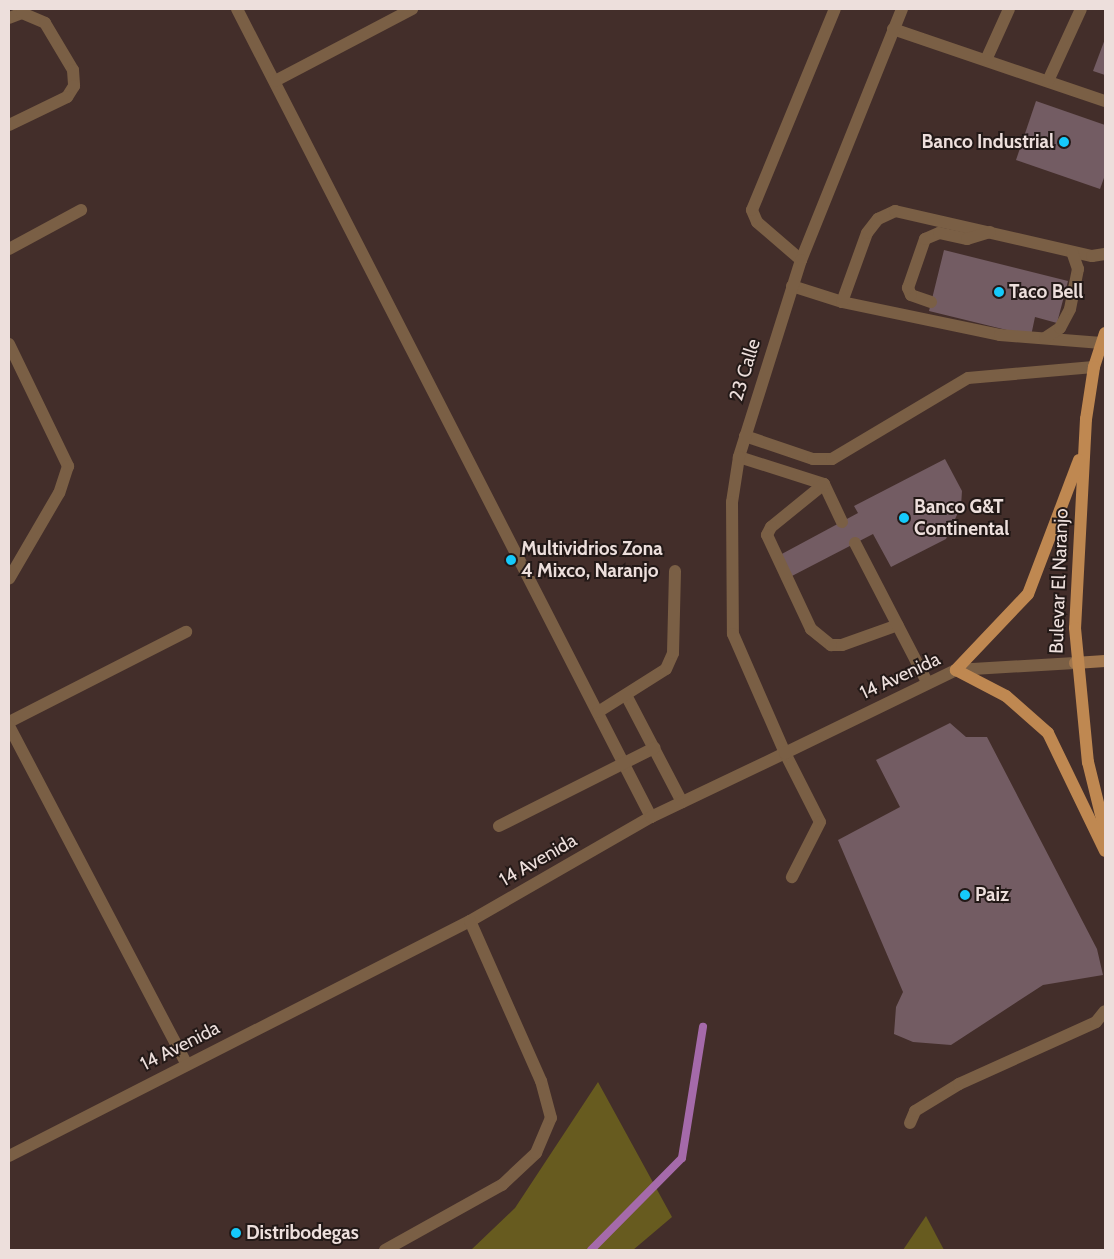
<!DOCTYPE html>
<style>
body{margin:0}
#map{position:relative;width:1114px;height:1259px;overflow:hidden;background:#432e2a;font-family:Cabin,sans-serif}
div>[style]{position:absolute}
.green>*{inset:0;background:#675b1f}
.stream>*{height:8px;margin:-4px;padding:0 4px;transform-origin:4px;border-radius:4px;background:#a56aaa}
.building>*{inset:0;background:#735c63}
.lane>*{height:12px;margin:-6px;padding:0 6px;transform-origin:6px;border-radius:6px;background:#7a5f45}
.street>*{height:12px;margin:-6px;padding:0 6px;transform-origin:6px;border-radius:6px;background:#7a5f45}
.secondary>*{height:12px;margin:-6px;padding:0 6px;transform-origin:6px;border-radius:6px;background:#a1764d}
.primary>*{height:12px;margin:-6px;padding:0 6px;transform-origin:6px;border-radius:6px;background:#bf8851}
.dots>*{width:14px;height:14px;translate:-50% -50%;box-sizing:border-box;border:2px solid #231917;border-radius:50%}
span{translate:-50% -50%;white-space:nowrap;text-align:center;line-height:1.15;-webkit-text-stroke:4px #231917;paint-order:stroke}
.poi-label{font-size:19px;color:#eddfdc;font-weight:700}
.right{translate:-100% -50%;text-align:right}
.left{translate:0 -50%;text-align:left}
.street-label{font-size:19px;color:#eddfdc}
.frame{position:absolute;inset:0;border:10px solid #eddfdc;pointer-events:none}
</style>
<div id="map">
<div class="green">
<i style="clip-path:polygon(598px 1082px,672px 1217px,633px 1250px,471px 1250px,515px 1208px)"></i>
<i style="clip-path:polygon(926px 1216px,944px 1250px,903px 1250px)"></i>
</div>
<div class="stream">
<i style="left:591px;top:1250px;width:129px;rotate:-45.3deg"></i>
<i style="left:682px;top:1158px;width:133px;rotate:-80.9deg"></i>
</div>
<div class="building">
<i style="clip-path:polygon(1105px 39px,1105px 75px,1093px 71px)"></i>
<i style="clip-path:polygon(1036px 101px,1105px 125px,1105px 175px,1100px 189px,1016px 160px)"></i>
<i style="clip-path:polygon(944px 250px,1068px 281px,1057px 323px,1035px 317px,1031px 336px,929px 311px)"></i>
<i style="clip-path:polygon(945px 459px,962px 491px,961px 506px,946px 539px,891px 567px,873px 534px,790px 577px,778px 556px,858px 513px,854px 506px)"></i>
<i style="clip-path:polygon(950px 723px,966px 737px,987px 737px,1097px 949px,1103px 975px,1043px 985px,951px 1045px,913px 1042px,894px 1034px,896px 1007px,903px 992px,838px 840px,900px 807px,876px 760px)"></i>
</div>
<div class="lane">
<i style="left:237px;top:9px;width:908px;rotate:62.87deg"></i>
<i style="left:9px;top:18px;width:14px;rotate:-21deg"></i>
<i style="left:22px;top:13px;width:25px;rotate:23deg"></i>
<i style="left:45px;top:23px;width:55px;rotate:59.2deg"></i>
<i style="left:73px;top:70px;width:16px;rotate:86deg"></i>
<i style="left:74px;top:86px;width:13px;rotate:122deg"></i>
<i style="left:67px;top:97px;width:64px;rotate:154.2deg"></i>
<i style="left:893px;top:29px;width:224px;rotate:18.8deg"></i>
<i style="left:986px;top:60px;width:56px;rotate:-65.7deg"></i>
<i style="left:275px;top:81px;width:155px;rotate:-27.7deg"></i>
<i style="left:1048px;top:81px;width:79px;rotate:-65.4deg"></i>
<i style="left:9px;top:249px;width:82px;rotate:-28.4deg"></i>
<i style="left:801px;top:260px;width:58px;rotate:-139.2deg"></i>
<i style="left:757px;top:222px;width:13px;rotate:-113deg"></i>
<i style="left:752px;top:210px;width:217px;rotate:-67.6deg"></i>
<i style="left:792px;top:286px;width:52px;rotate:17.7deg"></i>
<i style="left:842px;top:302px;width:161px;rotate:11.8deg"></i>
<i style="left:1000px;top:335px;width:102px;rotate:4.5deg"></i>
<i style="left:842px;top:302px;width:73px;rotate:-70.1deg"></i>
<i style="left:867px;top:233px;width:18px;rotate:-52deg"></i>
<i style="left:878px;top:219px;width:19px;rotate:-25deg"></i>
<i style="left:895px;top:211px;width:202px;rotate:12.9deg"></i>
<i style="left:1092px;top:256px;width:13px;rotate:-9deg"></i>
<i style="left:931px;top:302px;width:21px;rotate:-161deg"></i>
<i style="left:911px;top:295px;width:8px;rotate:-113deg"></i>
<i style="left:908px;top:288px;width:52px;rotate:-70.9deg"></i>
<i style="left:925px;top:239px;width:15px;rotate:-23deg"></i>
<i style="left:939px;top:233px;width:29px;rotate:12deg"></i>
<i style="left:967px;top:239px;width:24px;rotate:-17deg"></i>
<i style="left:1045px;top:338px;width:18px;rotate:-34deg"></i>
<i style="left:1060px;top:328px;width:21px;rotate:-62deg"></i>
<i style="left:1070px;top:309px;width:41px;rotate:-78.7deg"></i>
<i style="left:1078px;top:269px;width:18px;rotate:-109deg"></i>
<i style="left:9px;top:344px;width:136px;rotate:64.2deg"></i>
<i style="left:68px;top:466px;width:28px;rotate:108deg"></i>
<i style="left:59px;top:493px;width:99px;rotate:120.2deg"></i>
<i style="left:745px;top:436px;width:72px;rotate:18.7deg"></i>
<i style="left:813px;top:459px;width:19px"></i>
<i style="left:832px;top:459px;width:158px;rotate:-30.8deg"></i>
<i style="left:968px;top:378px;width:126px;rotate:-5deg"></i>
<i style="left:739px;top:457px;width:89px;rotate:17.6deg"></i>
<i style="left:824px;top:484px;width:42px;rotate:64.7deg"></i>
<i style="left:824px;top:484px;width:68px;rotate:140.9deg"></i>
<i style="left:771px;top:527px;width:9px;rotate:117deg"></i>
<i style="left:767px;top:535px;width:104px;rotate:64.9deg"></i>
<i style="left:811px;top:629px;width:26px;rotate:39deg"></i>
<i style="left:831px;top:645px;width:11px"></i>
<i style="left:842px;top:645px;width:59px;rotate:-19.7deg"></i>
<i style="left:855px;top:543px;width:157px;rotate:62.6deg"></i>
<i style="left:626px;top:695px;width:121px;rotate:62.4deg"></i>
<i style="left:598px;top:712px;width:80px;rotate:-32.3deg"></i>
<i style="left:666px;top:669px;width:17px;rotate:-66deg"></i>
<i style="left:673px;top:653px;width:82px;rotate:-88.6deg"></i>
<i style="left:9px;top:722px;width:199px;rotate:-27deg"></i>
<i style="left:9px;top:726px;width:381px;rotate:62.3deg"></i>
<i style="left:499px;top:826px;width:174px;rotate:-26.7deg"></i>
<i style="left:910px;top:1123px;width:13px;rotate:-67deg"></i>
<i style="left:915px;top:1111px;width:52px;rotate:-31.5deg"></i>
<i style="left:959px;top:1084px;width:150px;rotate:-24.3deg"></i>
<i style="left:1096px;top:1022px;width:14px;rotate:-51deg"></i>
<i style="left:9px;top:1156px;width:517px;rotate:-27.01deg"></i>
<i style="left:470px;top:921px;width:209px;rotate:-29.9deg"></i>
<i style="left:651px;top:817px;width:148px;rotate:-25.5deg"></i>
<i style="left:785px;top:753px;width:77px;rotate:63.1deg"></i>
<i style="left:820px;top:822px;width:62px;rotate:117deg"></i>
<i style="left:385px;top:1250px;width:134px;rotate:-29.1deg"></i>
<i style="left:502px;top:1185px;width:47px;rotate:-43.3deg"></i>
<i style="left:536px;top:1153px;width:38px;rotate:-67deg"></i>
<i style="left:551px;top:1118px;width:38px;rotate:-105deg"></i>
<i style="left:541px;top:1081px;width:175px;rotate:-113.9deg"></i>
</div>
<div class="street">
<i style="left:902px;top:9px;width:271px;rotate:111.9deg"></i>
<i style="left:801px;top:260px;width:207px;rotate:107.5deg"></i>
<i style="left:739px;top:457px;width:46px;rotate:98.8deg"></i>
<i style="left:732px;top:502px;width:132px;rotate:89.6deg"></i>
<i style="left:733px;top:634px;width:130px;rotate:66.4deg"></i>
<i style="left:785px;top:753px;width:190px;rotate:-25.9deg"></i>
<i style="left:956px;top:670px;width:119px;rotate:-3.4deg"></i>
</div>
<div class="secondary">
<i style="left:1075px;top:663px;width:30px;rotate:-4deg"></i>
</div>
<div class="primary">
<i style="left:1105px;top:333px;width:36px;rotate:108deg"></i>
<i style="left:1094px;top:367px;width:53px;rotate:98.7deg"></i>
<i style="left:1086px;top:419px;width:209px;rotate:93deg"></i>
<i style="left:1075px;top:628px;width:135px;rotate:84.5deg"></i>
<i style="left:1088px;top:762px;width:71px;rotate:76.2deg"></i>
<i style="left:1079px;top:460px;width:143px;rotate:110.8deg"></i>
<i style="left:1028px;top:594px;width:105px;rotate:133.5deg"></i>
<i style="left:956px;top:670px;width:56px;rotate:27.5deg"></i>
<i style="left:1006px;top:696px;width:56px;rotate:41.4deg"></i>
<i style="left:1048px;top:733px;width:131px;rotate:64.2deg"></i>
</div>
<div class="dots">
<i style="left:1064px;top:142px;background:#15cafb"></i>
<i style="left:999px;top:292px;background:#15cafb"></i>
<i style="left:904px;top:518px;background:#15cafb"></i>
<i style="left:511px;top:560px;background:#15cafb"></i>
<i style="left:965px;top:895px;background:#15cafb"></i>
<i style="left:236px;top:1233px;background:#15cafb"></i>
</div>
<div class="poi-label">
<span class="right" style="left:1054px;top:142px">Banco Industrial</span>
<span class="left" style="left:1009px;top:292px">Taco Bell</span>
<span class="left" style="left:914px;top:518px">Banco G&amp;T<br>Continental</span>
<span class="left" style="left:521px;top:560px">Multividrios Zona<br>4 Mixco, Naranjo</span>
<span class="left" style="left:975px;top:895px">Paiz</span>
<span class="left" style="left:246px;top:1233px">Distribodegas</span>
</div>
<div class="street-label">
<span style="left:745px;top:370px;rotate:-73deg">23 Calle</span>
<span style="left:1059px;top:581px;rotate:-88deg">Bulevar El Naranjo</span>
<span style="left:900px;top:676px;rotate:-25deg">14 Avenida</span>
<span style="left:538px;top:860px;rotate:-30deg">14 Avenida</span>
<span style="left:180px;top:1046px;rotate:-27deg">14 Avenida</span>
</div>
<div class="frame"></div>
</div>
